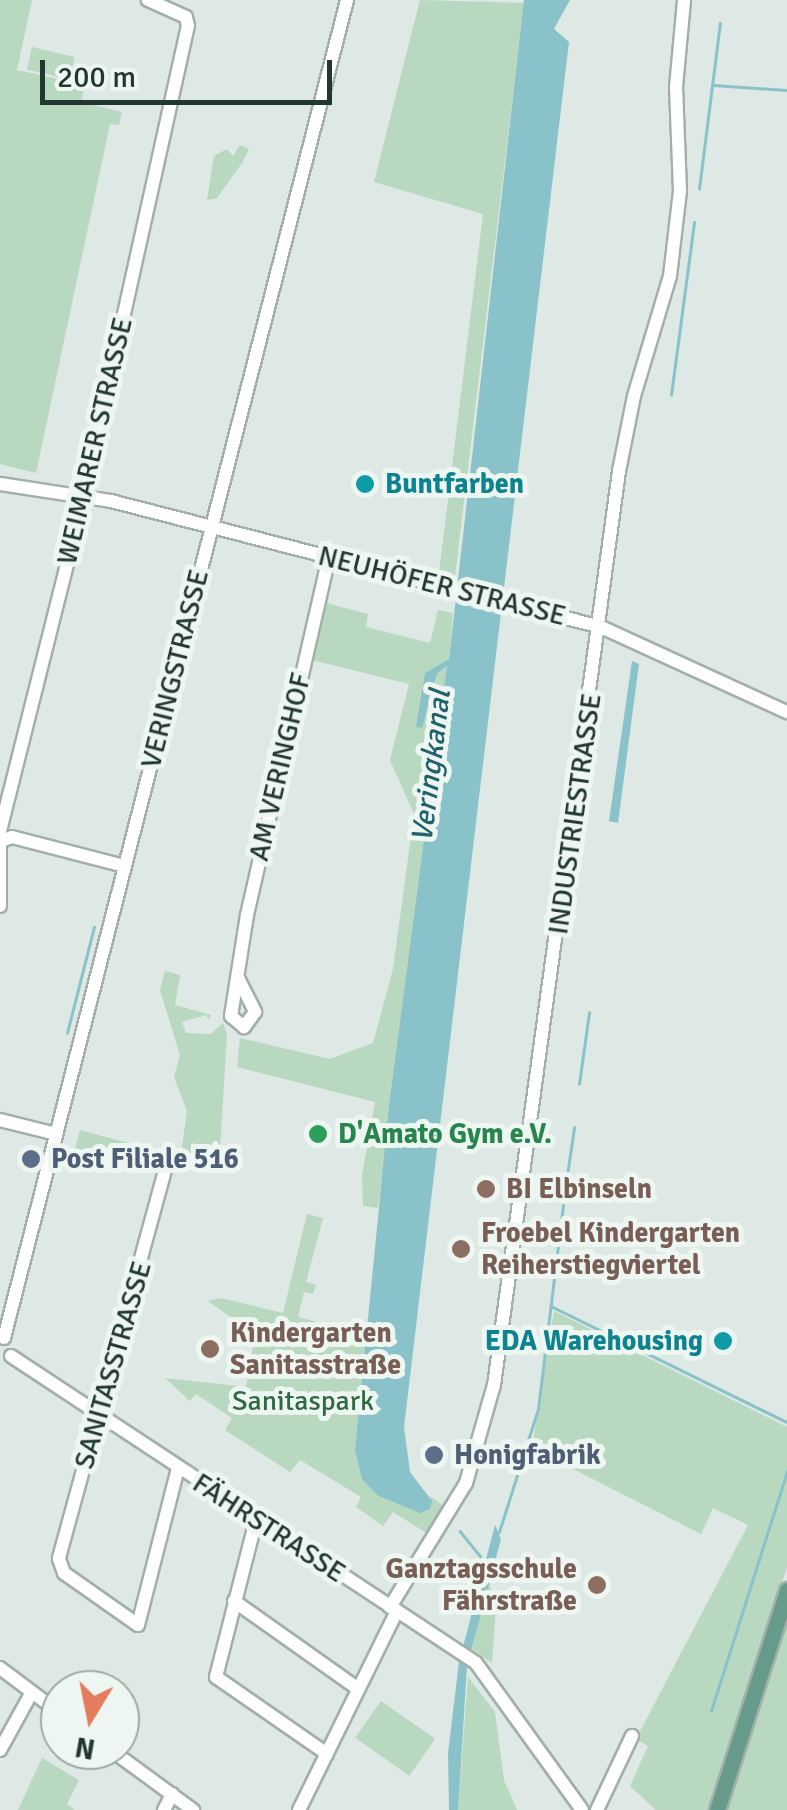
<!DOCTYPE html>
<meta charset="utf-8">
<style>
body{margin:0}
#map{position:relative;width:787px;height:1810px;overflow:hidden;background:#dee8e4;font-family:Signika,sans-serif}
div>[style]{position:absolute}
.green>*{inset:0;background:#b8d8c0;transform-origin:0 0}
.water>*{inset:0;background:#8ac2ca}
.stream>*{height:2.5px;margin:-1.25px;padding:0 1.25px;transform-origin:1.25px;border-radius:1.25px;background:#8ac2ca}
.roads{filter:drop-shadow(2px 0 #a2afaa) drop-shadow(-2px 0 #a2afaa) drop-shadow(0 2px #a2afaa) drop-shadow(0 -2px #a2afaa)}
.minor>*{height:12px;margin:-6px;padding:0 6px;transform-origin:6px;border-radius:6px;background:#fff}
.major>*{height:15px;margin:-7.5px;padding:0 7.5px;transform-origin:7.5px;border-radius:7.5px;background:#669b8c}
.dots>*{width:28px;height:28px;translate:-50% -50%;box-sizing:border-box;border:5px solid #eef6f2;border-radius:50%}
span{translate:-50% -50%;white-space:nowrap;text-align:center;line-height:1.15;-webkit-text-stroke:10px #eef6f2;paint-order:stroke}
.street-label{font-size:28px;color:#213730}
.culture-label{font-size:28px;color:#0d838f;font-weight:700}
.left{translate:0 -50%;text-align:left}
.right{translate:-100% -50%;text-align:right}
.leisure-label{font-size:28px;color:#27864d;font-weight:700}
.service-label{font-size:28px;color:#4e5e75;font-weight:700}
.education-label{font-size:28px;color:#785e54;font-weight:700}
.park-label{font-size:28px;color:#2f6a44}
.water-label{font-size:30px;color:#21626d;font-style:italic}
.north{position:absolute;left:40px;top:1670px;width:100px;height:100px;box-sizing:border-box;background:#eef6f2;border:2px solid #9caaa4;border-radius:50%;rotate:190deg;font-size:28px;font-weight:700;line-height:40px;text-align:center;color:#213730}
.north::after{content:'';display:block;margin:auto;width:35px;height:45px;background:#e67c5e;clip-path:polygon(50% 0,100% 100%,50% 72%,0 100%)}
.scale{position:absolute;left:40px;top:60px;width:292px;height:45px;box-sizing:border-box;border:5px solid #213730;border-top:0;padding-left:12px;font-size:30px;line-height:35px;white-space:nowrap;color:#213730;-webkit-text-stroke:8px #eef6f2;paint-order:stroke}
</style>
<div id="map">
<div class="green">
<i style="clip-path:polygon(0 0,32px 0,17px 70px,85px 85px,81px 102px,122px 112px,119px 125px,110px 124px,36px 473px,0 464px)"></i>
<i style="clip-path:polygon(420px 0,524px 3px,455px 576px,439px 573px,483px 214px,374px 182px)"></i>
<i style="left:32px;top:47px;width:44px;height:23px;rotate:13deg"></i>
<i style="clip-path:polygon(240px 145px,249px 149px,242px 163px,217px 198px,207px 200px,214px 156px,227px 149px,233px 156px)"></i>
<i style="clip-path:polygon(326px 603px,368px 614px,366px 627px,430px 643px,438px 610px,453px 613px,449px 659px,425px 673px,418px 720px,428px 712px,437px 674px,448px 666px,378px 1208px,363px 1206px,362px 1176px,375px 1102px,237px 1067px,240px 1038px,330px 1059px,373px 1043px,393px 969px,414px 814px,390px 760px,409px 684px,312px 660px)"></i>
<i style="clip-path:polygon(165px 971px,180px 975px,175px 1005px,211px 1015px,209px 1020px,206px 1015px,182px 1022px,186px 1033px,211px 1034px,223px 1023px,227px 1034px,219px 1166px,188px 1158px,182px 1147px,187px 1111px,174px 1077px,180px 1055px,160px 990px)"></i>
<i style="left:80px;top:1130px;width:56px;height:22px;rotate:15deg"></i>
<i style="clip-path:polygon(307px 1214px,323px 1218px,306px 1282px,316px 1285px,313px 1294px,304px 1292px,298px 1317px,369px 1335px,355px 1450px,430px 1509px,430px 1496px,446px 1508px,428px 1534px,393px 1512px,383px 1526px,356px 1507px,361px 1497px,300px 1460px,290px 1472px,225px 1430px,232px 1418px,196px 1394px,190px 1401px,165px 1378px,246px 1387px,255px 1334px,208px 1301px,221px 1298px,283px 1313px)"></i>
<i style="clip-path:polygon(554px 1311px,787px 1427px,787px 1567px,708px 1810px,656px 1810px,630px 1786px,648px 1746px,636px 1739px,748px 1525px,713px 1508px,701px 1534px,532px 1448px)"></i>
<i style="clip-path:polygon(488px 1580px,496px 1606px,492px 1663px,472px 1649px)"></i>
<i style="clip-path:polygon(787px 1623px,787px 1810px,727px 1810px,737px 1781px)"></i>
<i style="clip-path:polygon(468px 1677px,495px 1712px,504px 1780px,517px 1810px,458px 1810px)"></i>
<i style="left:381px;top:1701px;width:66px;height:45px;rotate:35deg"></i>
<i style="clip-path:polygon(42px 1758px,79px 1780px,67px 1804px,75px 1810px,18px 1810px)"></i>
</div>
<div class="water">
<i style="clip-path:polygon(524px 0,570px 0,554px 29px,569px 42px,404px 1427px,410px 1472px,432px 1501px,430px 1509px,420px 1513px,377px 1495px,362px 1479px,355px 1450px,389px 1106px,447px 666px,437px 674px,422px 728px,416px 727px,425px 673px,449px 659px)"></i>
<i style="clip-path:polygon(632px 661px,639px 664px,618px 823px,609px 821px)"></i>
<i style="clip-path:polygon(495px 1525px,501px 1539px,467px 1666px,458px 1810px,449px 1810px,448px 1753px,459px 1662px)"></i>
</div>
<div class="stream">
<i style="left:714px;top:85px;width:73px;rotate:3.9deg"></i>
<i style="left:699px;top:189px;width:167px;rotate:-82.8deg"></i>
<i style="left:671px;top:395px;width:174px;rotate:-82.4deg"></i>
<i style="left:67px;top:1033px;width:109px;rotate:-75.7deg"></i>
<i style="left:579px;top:1084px;width:72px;rotate:-82deg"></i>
<i style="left:565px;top:1189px;width:62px;rotate:-81.6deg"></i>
<i style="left:551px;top:1306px;width:263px;rotate:26.2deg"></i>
<i style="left:460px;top:1531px;width:38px;rotate:51deg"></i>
<i style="left:499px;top:1532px;width:129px;rotate:-72.4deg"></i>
<i style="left:538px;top:1409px;width:205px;rotate:-83deg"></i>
<i style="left:711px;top:1711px;width:251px;rotate:-72.4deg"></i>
</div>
<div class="roads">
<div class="minor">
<i style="left:0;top:484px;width:112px;rotate:8.7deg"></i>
<i style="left:111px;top:501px;width:506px;rotate:14.42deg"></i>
<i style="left:601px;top:627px;width:205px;rotate:24.6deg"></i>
<i style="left:0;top:841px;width:13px;rotate:-18deg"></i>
<i style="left:12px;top:837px;width:116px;rotate:14.5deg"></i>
<i style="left:0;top:906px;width:75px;rotate:-90deg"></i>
<i style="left:0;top:831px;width:333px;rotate:-75.9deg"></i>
<i style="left:81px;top:508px;width:494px;rotate:-77.5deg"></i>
<i style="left:188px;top:26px;width:9px;rotate:-103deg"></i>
<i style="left:186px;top:17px;width:42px;rotate:-155.9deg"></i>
<i style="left:238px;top:978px;width:38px;rotate:63deg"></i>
<i style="left:255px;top:1012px;width:19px;rotate:126deg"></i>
<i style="left:244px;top:1027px;width:17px;rotate:-140deg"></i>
<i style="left:231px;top:1016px;width:102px;rotate:-81deg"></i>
<i style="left:247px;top:915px;width:366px;rotate:-77.1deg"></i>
<i style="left:0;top:1120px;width:58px;rotate:14deg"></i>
<i style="left:167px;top:1163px;width:410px;rotate:105.3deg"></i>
<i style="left:59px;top:1559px;width:15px;rotate:70deg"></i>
<i style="left:64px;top:1573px;width:90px;rotate:35.1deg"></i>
<i style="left:138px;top:1625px;width:162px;rotate:-75.7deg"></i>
<i style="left:4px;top:1338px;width:1381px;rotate:-75.62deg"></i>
<i style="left:11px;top:1356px;width:557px;rotate:33.43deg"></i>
<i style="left:476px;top:1663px;width:181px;rotate:54.2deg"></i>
<i style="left:256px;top:1520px;width:162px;rotate:104.3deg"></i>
<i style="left:216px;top:1677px;width:135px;rotate:34.7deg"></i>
<i style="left:234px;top:1601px;width:151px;rotate:35.3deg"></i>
<i style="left:390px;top:1607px;width:145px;rotate:-58.5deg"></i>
<i style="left:466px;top:1483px;width:102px;rotate:-74.1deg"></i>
<i style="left:494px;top:1385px;width:923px;rotate:-82.21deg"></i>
<i style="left:619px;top:471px;width:76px;rotate:-78.7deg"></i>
<i style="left:634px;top:396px;width:125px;rotate:-73.3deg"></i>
<i style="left:670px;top:276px;width:86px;rotate:-83.3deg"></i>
<i style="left:680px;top:191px;width:104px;rotate:-92.2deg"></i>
<i style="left:676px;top:87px;width:87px;rotate:-84.7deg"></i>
<i style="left:0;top:1668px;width:75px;rotate:36.9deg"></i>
<i style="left:0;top:1750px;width:66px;rotate:-61.1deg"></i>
<i style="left:111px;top:1750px;width:102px;rotate:36.2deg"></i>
<i style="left:164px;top:1810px;width:18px;rotate:-63deg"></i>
<i style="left:299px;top:1810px;width:222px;rotate:-63.8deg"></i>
<i style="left:597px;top:1810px;width:82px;rotate:-64.7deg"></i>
</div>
<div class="major">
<i style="left:717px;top:1810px;width:231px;rotate:-72.3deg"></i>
</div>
</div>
<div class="dots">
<i style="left:365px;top:484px;background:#0f9aa8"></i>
<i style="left:318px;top:1134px;background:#2e9e5b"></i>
<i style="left:31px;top:1159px;background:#5c6f8a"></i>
<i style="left:486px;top:1189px;background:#8d6e63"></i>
<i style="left:461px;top:1249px;background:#8d6e63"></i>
<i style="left:723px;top:1341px;background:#0f9aa8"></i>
<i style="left:210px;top:1349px;background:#8d6e63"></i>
<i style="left:434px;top:1455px;background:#5c6f8a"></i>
<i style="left:597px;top:1585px;background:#8d6e63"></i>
</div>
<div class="street-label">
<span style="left:95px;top:441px;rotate:-77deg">WEIMARER STRASSE</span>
<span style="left:442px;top:586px;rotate:14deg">NEUHÖFER STRASSE</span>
<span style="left:175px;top:669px;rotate:-76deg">VERINGSTRASSE</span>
<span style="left:280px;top:767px;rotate:-77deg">AM VERINGHOF</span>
<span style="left:575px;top:814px;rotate:-82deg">INDUSTRIESTRASSE</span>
<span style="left:113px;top:1365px;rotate:-74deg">SANITASSTRASSE</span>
<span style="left:269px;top:1528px;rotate:33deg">FÄHRSTRASSE</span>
</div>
<div class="culture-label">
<span class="left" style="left:385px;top:484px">Buntfarben</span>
<span class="right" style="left:703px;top:1341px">EDA Warehousing</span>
</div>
<div class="leisure-label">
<span class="left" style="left:338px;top:1134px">D'Amato Gym e.V.</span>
</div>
<div class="service-label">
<span class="left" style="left:51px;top:1159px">Post Filiale 516</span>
<span class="left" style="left:454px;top:1455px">Honigfabrik</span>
</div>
<div class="education-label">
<span class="left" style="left:506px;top:1189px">BI Elbinseln</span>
<span class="left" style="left:481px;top:1249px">Froebel Kindergarten<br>Reiherstiegviertel</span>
<span class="left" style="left:230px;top:1349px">Kindergarten<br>Sanitasstraße</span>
<span class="right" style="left:577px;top:1585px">Ganztagsschule<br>Fährstraße</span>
</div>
<div class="park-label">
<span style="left:303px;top:1401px">Sanitaspark</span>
</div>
<div class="water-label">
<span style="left:432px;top:766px;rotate:-83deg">Veringkanal</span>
</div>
<div class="north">N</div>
<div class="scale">200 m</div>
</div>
